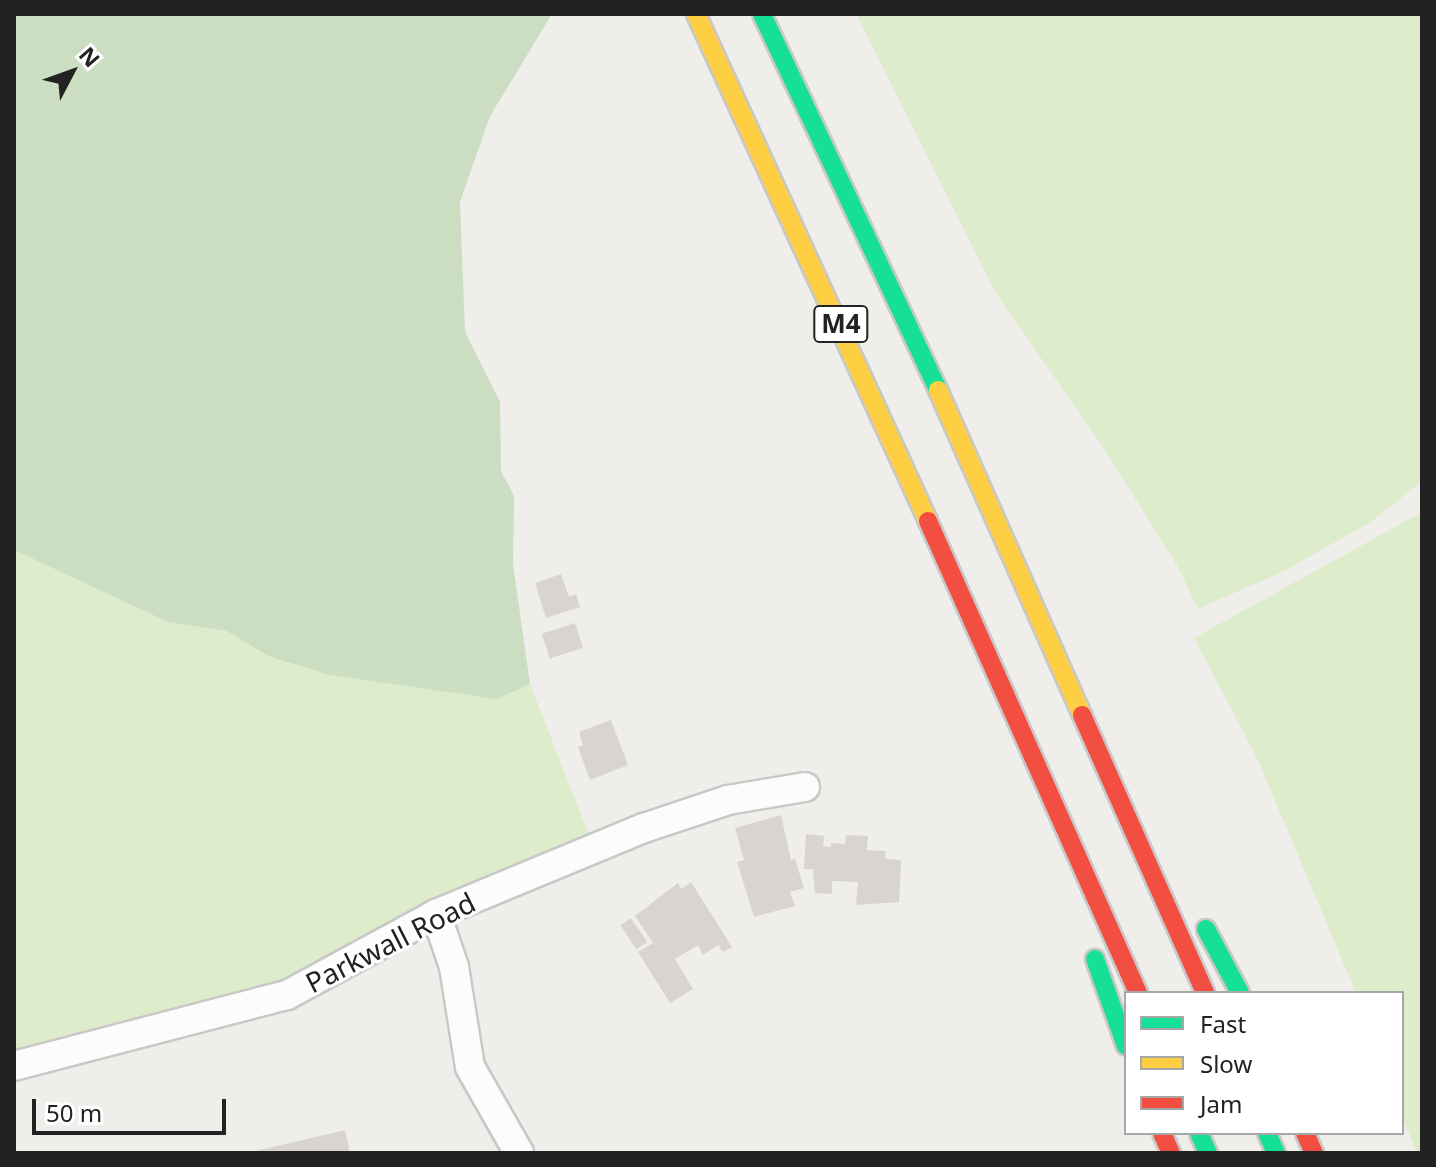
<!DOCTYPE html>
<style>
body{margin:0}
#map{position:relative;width:1436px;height:1167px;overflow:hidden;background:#f0eeeb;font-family:"Noto Sans",sans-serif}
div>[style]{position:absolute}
.grass>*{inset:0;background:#ddeccb}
.forest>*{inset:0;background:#cbdec1}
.building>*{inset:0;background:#d7d4d2;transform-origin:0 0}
.roads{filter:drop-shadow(2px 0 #c9c8c7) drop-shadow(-2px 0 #c9c8c7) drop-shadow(0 2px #c9c8c7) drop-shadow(0 -2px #c9c8c7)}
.street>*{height:28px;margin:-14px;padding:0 14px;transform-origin:14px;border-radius:14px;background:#fdfcfc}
.fast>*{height:18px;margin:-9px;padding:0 9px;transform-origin:9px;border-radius:9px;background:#16e098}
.slow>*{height:18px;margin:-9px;padding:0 9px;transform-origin:9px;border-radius:9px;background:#ffcf43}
.jam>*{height:18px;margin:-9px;padding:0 9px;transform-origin:9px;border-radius:9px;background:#f24e42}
span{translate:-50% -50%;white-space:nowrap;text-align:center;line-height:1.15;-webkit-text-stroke:6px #fff;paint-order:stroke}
.shield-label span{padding:2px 6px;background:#fff;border:2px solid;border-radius:6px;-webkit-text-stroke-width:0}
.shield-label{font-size:26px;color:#222;font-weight:700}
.street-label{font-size:28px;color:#222}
.frame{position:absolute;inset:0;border:16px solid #222;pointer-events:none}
.legend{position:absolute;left:1124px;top:991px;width:280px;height:144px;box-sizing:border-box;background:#fff;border:2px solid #a7a7a7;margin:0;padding:10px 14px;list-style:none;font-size:24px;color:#222}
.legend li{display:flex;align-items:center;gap:16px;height:40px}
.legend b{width:40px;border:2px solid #a7a7a7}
.north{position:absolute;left:32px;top:32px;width:80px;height:80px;-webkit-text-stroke:6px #fff;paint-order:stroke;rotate:49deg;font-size:22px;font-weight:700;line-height:32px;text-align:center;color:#222}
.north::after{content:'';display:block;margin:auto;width:28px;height:36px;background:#222;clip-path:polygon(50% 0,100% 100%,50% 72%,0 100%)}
.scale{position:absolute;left:32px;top:1099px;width:194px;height:36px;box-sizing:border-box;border:4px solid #222;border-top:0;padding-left:10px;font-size:24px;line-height:28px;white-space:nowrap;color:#222;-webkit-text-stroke:6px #fff;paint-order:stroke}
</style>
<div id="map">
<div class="grass">
<i style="clip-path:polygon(856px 14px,1422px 14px,1422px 481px,1371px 522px,1284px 571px,1198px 609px,1178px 567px,1103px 447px,995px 292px)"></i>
<i style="clip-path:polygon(1422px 512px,1422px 1153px,1417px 1153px,1402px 1116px,1402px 993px,1356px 993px,1257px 758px,1194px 638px)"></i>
<i style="clip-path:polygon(14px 550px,168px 622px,227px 631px,268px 656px,497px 699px,530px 684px,591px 840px,289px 985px,14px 1057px)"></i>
</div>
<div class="forest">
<i style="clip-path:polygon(14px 14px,552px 14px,490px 116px,460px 202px,465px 332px,500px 402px,501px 471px,514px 496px,513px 564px,530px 684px,497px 699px,330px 675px,268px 656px,227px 631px,168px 622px,14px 550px)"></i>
</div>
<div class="building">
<i style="clip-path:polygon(561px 574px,569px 597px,576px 594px,580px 607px,546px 618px,535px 583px)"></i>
<i style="left:575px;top:623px;width:26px;height:35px;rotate:72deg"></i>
<i style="clip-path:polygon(611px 720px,628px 765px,590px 780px,578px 747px,583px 745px,579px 732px)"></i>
<i style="clip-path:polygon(781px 815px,791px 860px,795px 859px,804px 888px,790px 892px,795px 906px,754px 917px,737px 862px,744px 860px,735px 828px)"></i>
<i style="clip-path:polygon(806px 834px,824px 836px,823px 846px,831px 847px,831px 843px,845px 844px,846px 835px,868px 836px,867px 850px,886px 851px,885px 859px,901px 860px,899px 902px,856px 905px,858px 882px,832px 881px,832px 894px,815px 893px,813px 869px,804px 869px)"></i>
<i style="clip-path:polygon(691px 882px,732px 947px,723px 952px,718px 945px,703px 955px,698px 945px,675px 959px,693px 989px,670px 1003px,638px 952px,653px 943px,635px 916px,678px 883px,681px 889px)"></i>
<i style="left:631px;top:918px;width:29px;height:13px;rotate:56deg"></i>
<i style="clip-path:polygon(345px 1130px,350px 1153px,252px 1153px,252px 1152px)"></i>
</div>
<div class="roads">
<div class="street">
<i style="left:436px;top:914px;width:56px;rotate:71.2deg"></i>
<i style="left:454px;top:967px;width:101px;rotate:80.9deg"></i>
<i style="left:470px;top:1067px;width:99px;rotate:60.3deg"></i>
<i style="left:14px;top:1066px;width:282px;rotate:-14.6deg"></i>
<i style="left:287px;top:995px;width:170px;rotate:-28.5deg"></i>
<i style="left:436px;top:914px;width:225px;rotate:-22.5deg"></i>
<i style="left:644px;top:828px;width:89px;rotate:-18.4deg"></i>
<i style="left:728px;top:800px;width:78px;rotate:-9.6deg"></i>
</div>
<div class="fast">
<i style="left:762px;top:14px;width:415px;rotate:64.9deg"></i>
<i style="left:1206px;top:929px;width:72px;rotate:62deg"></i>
<i style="left:1095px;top:959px;width:92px;rotate:70.4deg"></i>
<i style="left:1199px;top:1133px;width:22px;rotate:66deg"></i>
<i style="left:1267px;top:1133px;width:22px;rotate:66deg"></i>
</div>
<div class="slow">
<i style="left:696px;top:14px;width:558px;rotate:65.41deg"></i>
<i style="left:938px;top:390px;width:355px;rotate:66.1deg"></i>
</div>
<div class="jam">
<i style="left:928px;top:521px;width:517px;rotate:66.01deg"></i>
<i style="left:1082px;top:715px;width:304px;rotate:66.1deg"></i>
<i style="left:1162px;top:1133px;width:22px;rotate:66deg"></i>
<i style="left:1305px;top:1133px;width:22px;rotate:66deg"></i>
</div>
</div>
<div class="shield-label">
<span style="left:841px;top:324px">M4</span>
</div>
<div class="street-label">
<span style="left:390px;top:942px;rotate:-27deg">Parkwall Road</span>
</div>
<div class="frame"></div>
<ul class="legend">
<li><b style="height:10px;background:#16e098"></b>Fast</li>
<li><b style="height:10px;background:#ffcf43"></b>Slow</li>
<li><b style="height:10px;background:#f24e42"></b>Jam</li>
</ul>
<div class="north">N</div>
<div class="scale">50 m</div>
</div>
